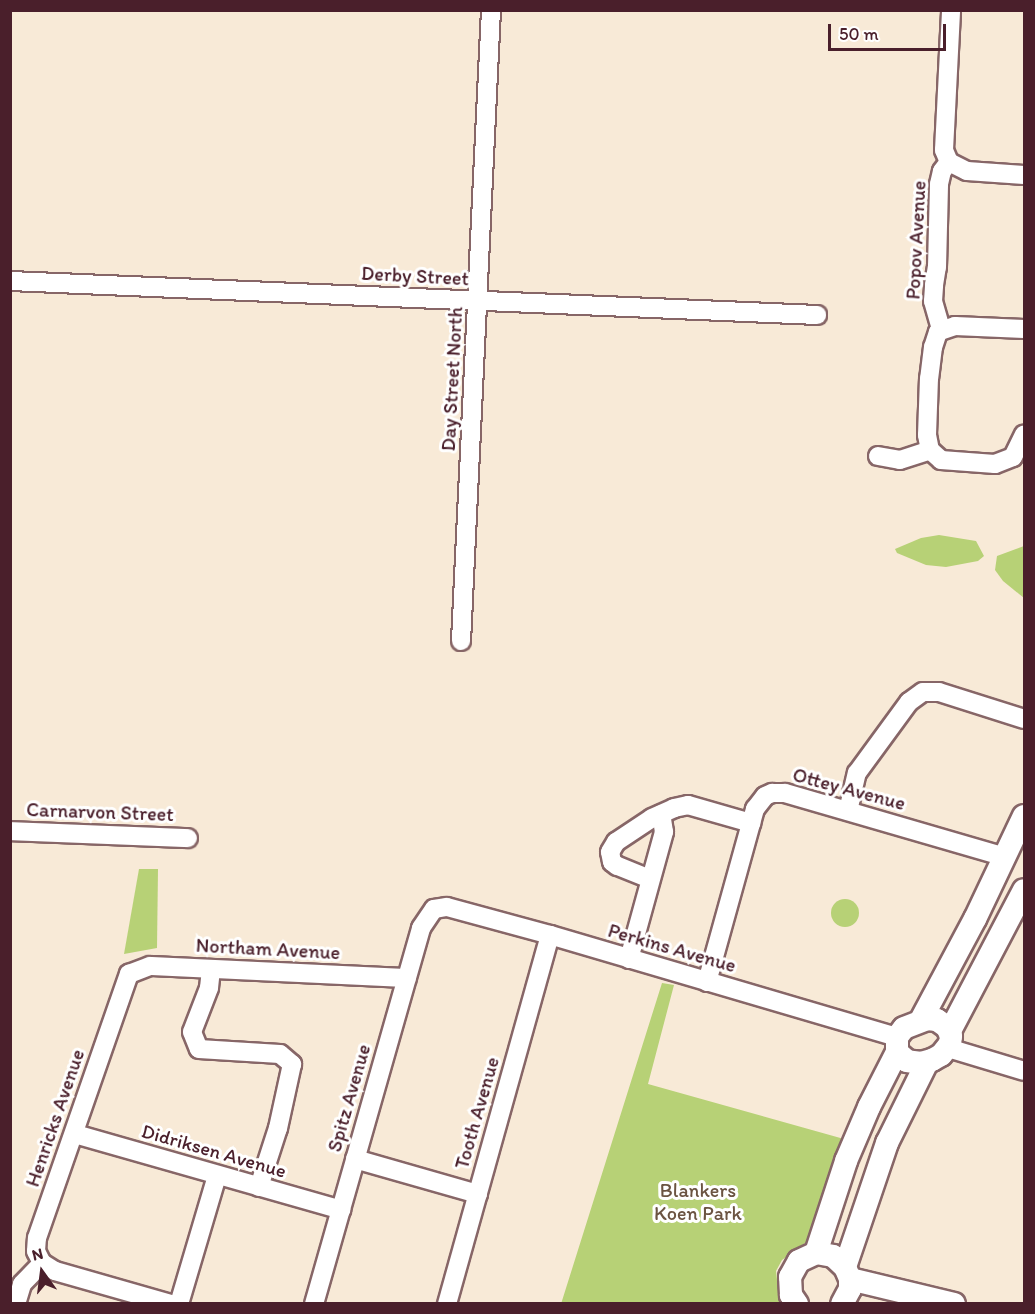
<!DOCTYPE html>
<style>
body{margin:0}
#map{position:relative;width:1035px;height:1314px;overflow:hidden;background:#f8ead7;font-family:Itim,sans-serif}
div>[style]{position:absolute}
.green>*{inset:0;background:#b7d176}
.round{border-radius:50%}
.roads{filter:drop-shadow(2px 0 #876667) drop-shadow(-2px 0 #876667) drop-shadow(0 2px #876667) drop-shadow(0 -2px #876667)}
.minor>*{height:18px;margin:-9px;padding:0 9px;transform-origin:9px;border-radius:9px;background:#fff}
.tertiary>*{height:22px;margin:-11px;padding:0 11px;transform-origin:11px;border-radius:11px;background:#fff}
span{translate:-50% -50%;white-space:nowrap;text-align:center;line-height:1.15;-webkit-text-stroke:6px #fff;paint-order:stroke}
.street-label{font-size:20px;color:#4a1f2b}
.park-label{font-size:20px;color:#6b5442}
.frame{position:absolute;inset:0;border:12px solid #4a1f2b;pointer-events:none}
.north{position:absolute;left:12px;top:1242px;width:60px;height:60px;-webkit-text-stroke:4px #fff;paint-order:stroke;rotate:346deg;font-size:16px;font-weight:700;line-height:24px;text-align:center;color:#4a1f2b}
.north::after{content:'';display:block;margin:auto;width:21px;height:27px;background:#4a1f2b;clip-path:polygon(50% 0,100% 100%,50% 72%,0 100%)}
.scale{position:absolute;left:828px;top:24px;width:118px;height:27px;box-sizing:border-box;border:3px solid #4a1f2b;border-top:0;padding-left:8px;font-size:18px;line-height:21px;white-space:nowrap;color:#4a1f2b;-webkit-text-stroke:4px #fff;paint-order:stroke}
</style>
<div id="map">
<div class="green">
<i style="clip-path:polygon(939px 535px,976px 541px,984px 556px,978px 561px,946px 567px,926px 565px,897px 553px,895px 549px,921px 538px)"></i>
<i style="clip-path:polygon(1024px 546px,1024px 598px,1003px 581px,995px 570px,997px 556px)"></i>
<i style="clip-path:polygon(139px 869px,158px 869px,157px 948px,124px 954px)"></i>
<i class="round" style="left:831px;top:899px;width:28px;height:28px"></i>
<i style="clip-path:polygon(662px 983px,674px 985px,648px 1084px,844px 1139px,825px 1187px,809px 1240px,782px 1260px,776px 1271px,779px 1296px,784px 1303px,561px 1304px)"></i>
</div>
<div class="roads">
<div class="minor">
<i style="left:949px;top:162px;width:13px;rotate:-113deg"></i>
<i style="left:944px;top:150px;width:140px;rotate:-87.1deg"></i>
<i style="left:949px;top:162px;width:20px;rotate:27deg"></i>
<i style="left:967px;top:171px;width:57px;rotate:4deg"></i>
<i style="left:10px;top:281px;width:808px;rotate:2.41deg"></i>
<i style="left:941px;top:329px;width:29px;rotate:-106deg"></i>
<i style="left:933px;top:301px;width:16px;rotate:-86deg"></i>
<i style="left:934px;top:285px;width:18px;rotate:-81deg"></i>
<i style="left:937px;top:267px;width:83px;rotate:-88.6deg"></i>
<i style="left:939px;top:184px;width:13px;rotate:-77deg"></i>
<i style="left:942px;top:171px;width:11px;rotate:-52deg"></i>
<i style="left:1024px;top:329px;width:69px;rotate:-177.5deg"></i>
<i style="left:955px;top:326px;width:18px;rotate:161deg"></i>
<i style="left:938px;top:332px;width:16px;rotate:108deg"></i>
<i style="left:933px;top:347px;width:31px;rotate:97deg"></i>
<i style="left:929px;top:378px;width:57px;rotate:92deg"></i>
<i style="left:927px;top:435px;width:15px;rotate:79deg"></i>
<i style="left:930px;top:450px;width:15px;rotate:42deg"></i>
<i style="left:941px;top:460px;width:54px;rotate:4.2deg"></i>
<i style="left:995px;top:464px;width:19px;rotate:-21deg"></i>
<i style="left:1013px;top:457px;width:25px;rotate:-64deg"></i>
<i style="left:878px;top:456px;width:22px;rotate:10deg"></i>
<i style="left:900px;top:460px;width:32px;rotate:-18deg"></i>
<i style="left:461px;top:641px;width:632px;rotate:-87.28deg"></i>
<i style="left:848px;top:811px;width:39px;rotate:-77deg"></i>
<i style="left:857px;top:773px;width:88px;rotate:-53.8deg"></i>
<i style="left:909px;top:702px;width:17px;rotate:-36deg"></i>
<i style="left:923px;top:692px;width:16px"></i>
<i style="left:939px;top:692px;width:89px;rotate:17.6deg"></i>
<i style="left:10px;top:831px;width:178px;rotate:2.3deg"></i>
<i style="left:650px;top:879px;width:35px;rotate:-158deg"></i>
<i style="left:617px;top:866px;width:6px;rotate:-141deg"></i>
<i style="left:612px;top:862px;width:10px;rotate:-101deg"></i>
<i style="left:610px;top:852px;width:12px;rotate:-59deg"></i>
<i style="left:616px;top:842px;width:43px;rotate:-33.7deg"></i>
<i style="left:652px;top:818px;width:24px;rotate:-24deg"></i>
<i style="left:674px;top:808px;width:14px;rotate:-12deg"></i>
<i style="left:688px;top:805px;width:66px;rotate:15.9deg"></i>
<i style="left:629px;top:959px;width:132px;rotate:-74.6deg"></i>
<i style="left:664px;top:832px;width:18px;rotate:-99deg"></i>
<i style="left:211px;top:969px;width:19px;rotate:96deg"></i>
<i style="left:209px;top:988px;width:47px;rotate:111.1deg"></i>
<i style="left:192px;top:1032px;width:18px;rotate:68deg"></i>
<i style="left:199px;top:1049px;width:81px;rotate:3.5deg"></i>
<i style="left:280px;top:1054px;width:16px;rotate:40deg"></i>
<i style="left:292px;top:1064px;width:66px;rotate:102.3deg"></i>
<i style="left:278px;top:1128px;width:62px;rotate:107.9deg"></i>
<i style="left:707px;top:982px;width:180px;rotate:-74.5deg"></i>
<i style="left:755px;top:809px;width:16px;rotate:-52deg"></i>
<i style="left:765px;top:796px;width:8px;rotate:-23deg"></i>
<i style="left:772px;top:793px;width:13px"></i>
<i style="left:785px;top:793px;width:229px;rotate:16.2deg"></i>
<i style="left:948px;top:1048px;width:79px;rotate:16.8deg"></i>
<i style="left:75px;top:1134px;width:277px;rotate:15.9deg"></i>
<i style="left:355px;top:1159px;width:128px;rotate:15.9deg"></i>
<i style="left:42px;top:1263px;width:15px;rotate:32deg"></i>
<i style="left:55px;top:1271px;width:121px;rotate:15.9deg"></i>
<i style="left:16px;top:1304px;width:21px;rotate:-73deg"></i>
<i style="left:22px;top:1284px;width:29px;rotate:-46deg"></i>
<i style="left:42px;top:1263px;width:13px;rotate:-117deg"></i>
<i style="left:36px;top:1251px;width:13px;rotate:-86deg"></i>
<i style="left:37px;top:1238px;width:280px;rotate:-70.8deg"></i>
<i style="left:129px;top:974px;width:22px;rotate:-21deg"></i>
<i style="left:150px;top:966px;width:257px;rotate:2.7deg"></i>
<i style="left:179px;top:1304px;width:134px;rotate:-73.5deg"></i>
<i style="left:314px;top:1304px;width:391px;rotate:-74.1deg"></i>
<i style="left:421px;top:928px;width:23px;rotate:-56deg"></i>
<i style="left:434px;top:909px;width:13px;rotate:-9deg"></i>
<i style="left:447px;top:907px;width:107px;rotate:15.2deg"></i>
<i style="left:550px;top:935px;width:362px;rotate:16.4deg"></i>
<i style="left:447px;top:1304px;width:383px;rotate:-74.4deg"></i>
</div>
<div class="tertiary">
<i style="left:927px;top:1019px;width:10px;rotate:6deg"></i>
<i style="left:937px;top:1020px;width:12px;rotate:35deg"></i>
<i style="left:947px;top:1027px;width:10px;rotate:66deg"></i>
<i style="left:951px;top:1036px;width:8px;rotate:97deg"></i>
<i style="left:950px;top:1044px;width:14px;rotate:129deg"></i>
<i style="left:941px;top:1055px;width:10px;rotate:151deg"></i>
<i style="left:932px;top:1060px;width:11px;rotate:165deg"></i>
<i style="left:921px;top:1063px;width:14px;rotate:-172deg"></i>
<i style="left:907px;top:1061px;width:13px;rotate:-138deg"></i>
<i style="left:897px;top:1052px;width:15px;rotate:-90deg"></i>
<i style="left:897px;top:1037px;width:11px;rotate:-52deg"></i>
<i style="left:904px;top:1028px;width:25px;rotate:-21deg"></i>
<i style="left:921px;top:1020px;width:115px;rotate:-61.9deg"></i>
<i style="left:975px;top:919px;width:114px;rotate:-64.6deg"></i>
<i style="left:950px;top:1031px;width:159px;rotate:-62.3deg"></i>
<i style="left:816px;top:1253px;width:97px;rotate:-71.9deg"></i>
<i style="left:846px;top:1161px;width:59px;rotate:-66.9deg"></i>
<i style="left:869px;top:1107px;width:62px;rotate:-63deg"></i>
<i style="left:845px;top:1267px;width:131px;rotate:-71.3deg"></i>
<i style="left:887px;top:1143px;width:90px;rotate:-63.7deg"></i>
<i style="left:850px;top:1279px;width:107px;rotate:13.5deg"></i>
<i style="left:797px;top:1304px;width:11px;rotate:-124deg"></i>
<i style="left:791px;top:1295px;width:18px;rotate:-93deg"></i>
<i style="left:790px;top:1277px;width:18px;rotate:-61deg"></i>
<i style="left:799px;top:1261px;width:19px;rotate:-25deg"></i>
<i style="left:816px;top:1253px;width:17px;rotate:10deg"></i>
<i style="left:833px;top:1256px;width:16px;rotate:43deg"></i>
<i style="left:845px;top:1267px;width:13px;rotate:67deg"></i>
<i style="left:850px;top:1279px;width:10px;rotate:90deg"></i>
<i style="left:850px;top:1289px;width:17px;rotate:118deg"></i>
</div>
</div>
<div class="street-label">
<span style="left:916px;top:240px;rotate:-87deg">Popov Avenue</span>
<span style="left:415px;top:276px;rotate:3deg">Derby Street</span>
<span style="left:452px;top:379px;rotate:-87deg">Day Street North</span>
<span style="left:849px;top:789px;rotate:15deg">Ottey Avenue</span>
<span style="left:100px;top:812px;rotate:2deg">Carnarvon Street</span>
<span style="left:672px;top:948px;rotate:16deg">Perkins Avenue</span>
<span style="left:268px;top:949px;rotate:3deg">Northam Avenue</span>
<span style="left:349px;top:1098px;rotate:-74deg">Spitz Avenue</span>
<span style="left:477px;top:1113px;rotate:-74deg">Tooth Avenue</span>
<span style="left:55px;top:1118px;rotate:-71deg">Henricks Avenue</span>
<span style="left:214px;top:1151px;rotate:16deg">Didriksen Avenue</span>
</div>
<div class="park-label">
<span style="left:698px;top:1202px">Blankers<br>Koen Park</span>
</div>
<div class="frame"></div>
<div class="north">N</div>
<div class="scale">50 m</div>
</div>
